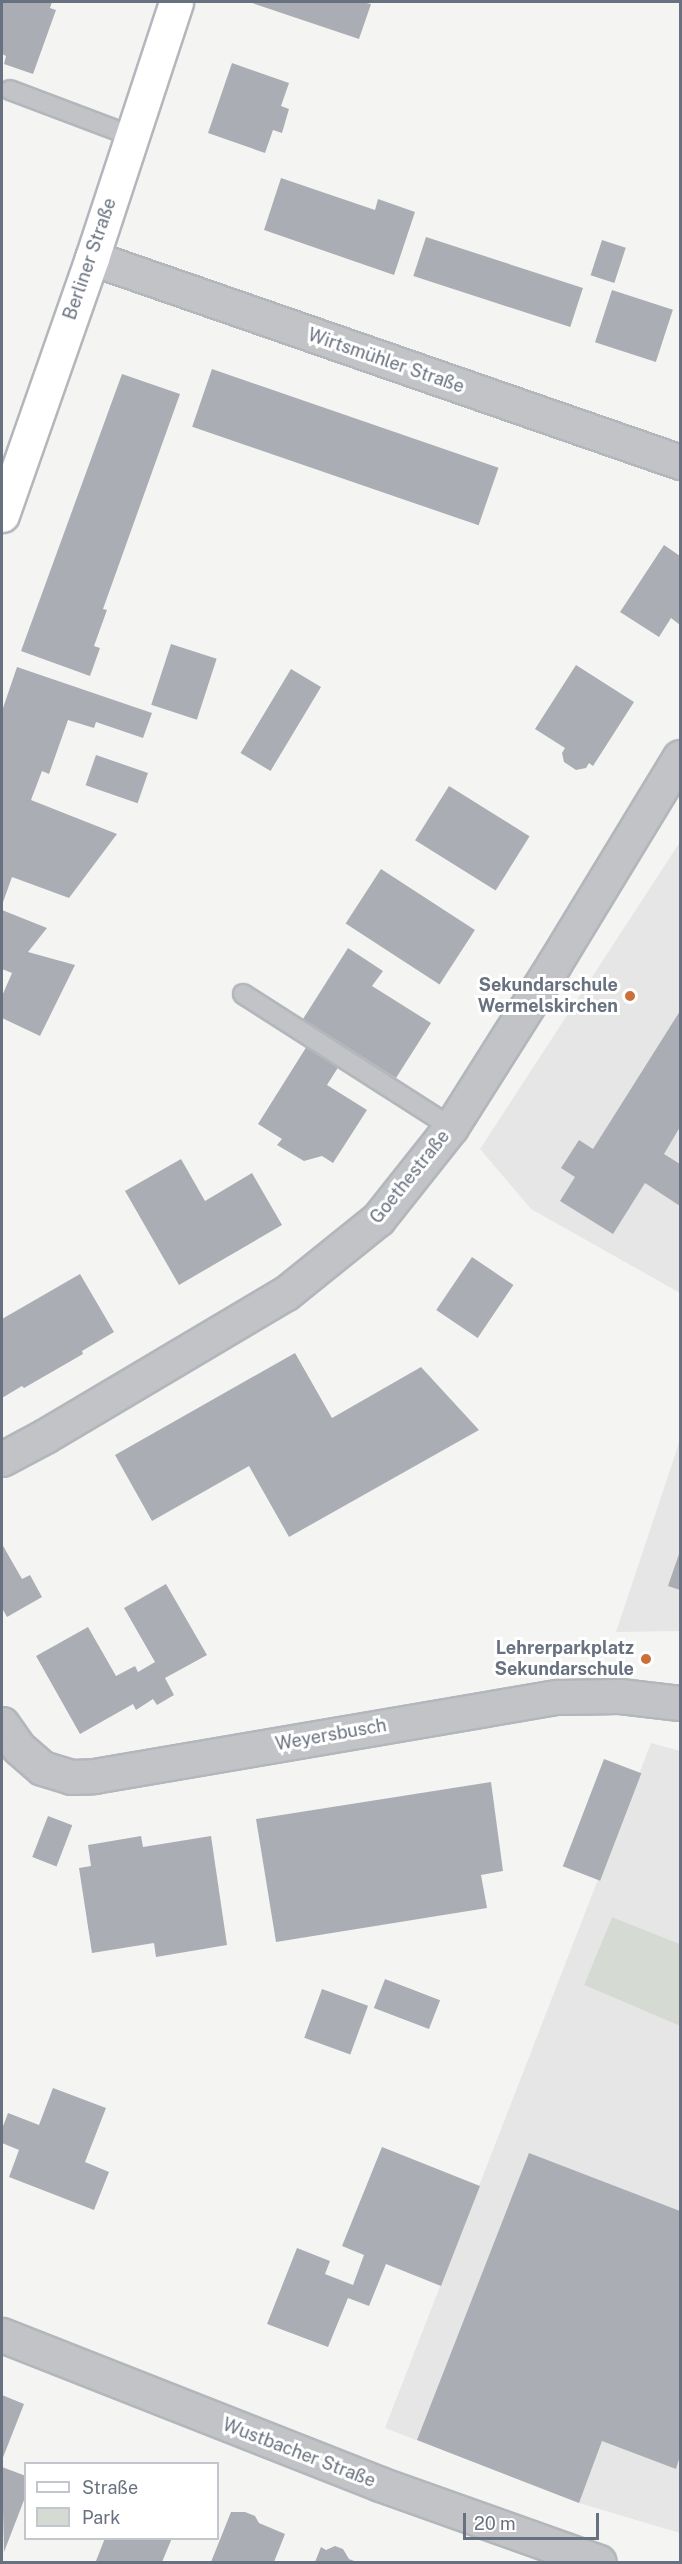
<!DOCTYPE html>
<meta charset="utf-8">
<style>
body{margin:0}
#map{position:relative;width:682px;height:2564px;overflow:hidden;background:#f4f5f2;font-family:"Public Sans",sans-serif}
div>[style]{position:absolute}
.built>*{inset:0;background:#e5e6e5}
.green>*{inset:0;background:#d5dbd3}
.building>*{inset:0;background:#aaaeb4;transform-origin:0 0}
.roads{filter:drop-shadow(2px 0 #b3b6bb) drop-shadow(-2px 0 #b3b6bb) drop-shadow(0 2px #b3b6bb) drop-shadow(0 -2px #b3b6bb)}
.service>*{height:18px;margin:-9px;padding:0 9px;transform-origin:9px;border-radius:9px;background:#c1c3c6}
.minor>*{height:33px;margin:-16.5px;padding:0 16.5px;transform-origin:16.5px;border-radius:16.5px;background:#c1c3c6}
.secondary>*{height:33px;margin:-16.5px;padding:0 16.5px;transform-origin:16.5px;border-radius:16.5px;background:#fff}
.dots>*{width:16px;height:16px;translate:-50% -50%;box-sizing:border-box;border:3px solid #fff;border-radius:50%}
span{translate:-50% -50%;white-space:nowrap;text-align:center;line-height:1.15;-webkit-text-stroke:6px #fff;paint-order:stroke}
.street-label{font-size:18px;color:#68717f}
.poi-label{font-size:18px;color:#68717f;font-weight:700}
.right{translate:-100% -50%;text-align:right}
.frame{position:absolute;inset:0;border:3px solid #68717f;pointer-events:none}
.legend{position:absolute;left:24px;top:2462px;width:195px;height:78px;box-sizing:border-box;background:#fff;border:2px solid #c3c6cc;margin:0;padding:8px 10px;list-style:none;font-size:18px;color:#68717f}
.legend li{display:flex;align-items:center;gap:12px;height:30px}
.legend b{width:30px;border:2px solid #c3c6cc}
.scale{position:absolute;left:463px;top:2513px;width:136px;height:27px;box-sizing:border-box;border:3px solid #68717f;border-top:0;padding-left:8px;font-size:18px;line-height:21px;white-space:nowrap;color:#68717f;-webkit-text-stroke:4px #fff;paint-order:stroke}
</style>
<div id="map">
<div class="built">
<i style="clip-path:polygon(680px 842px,680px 1293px,531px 1209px,480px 1149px)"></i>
<i style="clip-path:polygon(680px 1440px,680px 1631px,616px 1632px)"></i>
<i style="clip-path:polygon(651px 1743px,680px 1751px,680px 1944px,612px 1917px,584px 1985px,680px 2026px,680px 2533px,579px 2503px,385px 2428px)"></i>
</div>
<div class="green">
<i style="clip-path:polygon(612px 1917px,680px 1944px,680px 2026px,584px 1985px)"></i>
</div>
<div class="building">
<i style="clip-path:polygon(2px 2px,52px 2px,50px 8px,56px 10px,33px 74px,4px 64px,6px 56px,2px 54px)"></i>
<i style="clip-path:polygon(249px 2px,362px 2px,371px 4px,359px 39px)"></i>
<i style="clip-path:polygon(232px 63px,289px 83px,281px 106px,289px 109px,282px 133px,273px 130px,265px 153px,208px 133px)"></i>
<i style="clip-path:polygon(281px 178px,375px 210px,378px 199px,415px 212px,394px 275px,264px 230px)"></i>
<i style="left:426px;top:237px;width:165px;height:41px;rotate:18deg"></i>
<i style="left:602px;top:240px;width:25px;height:37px;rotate:18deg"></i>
<i style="left:612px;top:290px;width:64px;height:55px;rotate:18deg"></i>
<i style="left:212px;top:369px;width:303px;height:61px;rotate:19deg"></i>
<i style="clip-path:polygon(122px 374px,180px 394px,103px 609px,107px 610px,94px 646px,100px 648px,90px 676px,21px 651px)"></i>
<i style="clip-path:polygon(664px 545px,680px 556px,680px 625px,671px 618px,659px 637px,620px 612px)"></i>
<i style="left:171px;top:644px;width:48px;height:64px;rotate:18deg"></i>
<i style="clip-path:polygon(576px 665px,634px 702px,593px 766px,589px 763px,586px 768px,576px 770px,564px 762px,562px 753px,565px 748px,535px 729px)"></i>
<i style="clip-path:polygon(17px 667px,152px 713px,143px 738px,96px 722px,94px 728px,68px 720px,49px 774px,42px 771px,31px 800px,117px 834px,69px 898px,12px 877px,2px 905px,2px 711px)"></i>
<i style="left:291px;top:669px;width:35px;height:98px;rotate:31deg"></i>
<i style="left:96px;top:755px;width:55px;height:32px;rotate:19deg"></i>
<i style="left:449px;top:786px;width:95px;height:64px;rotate:32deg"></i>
<i style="left:381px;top:869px;width:112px;height:65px;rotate:33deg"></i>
<i style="clip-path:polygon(2px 910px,47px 928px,28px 952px,75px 965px,40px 1036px,2px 1018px,2px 996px,12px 973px,2px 969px)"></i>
<i style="clip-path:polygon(348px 948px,383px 971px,372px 986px,431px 1023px,396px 1078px,303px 1019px)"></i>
<i style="clip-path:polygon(680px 1011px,680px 1127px,664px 1154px,680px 1164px,680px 1206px,645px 1183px,613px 1234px,560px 1201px,575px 1177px,561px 1168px,579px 1140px,593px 1149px)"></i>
<i style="clip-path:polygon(307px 1046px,339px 1066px,327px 1085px,367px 1110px,333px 1163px,322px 1156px,304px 1161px,277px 1145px,282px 1139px,258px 1124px)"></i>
<i style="clip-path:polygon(181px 1159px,205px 1201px,252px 1173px,282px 1225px,179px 1285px,125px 1191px)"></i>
<i style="left:472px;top:1257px;width:50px;height:64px;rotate:34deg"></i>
<i style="clip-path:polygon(80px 1274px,114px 1332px,82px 1351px,83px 1354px,24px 1388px,22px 1386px,2px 1398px,2px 1319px)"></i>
<i style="clip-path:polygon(295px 1353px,332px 1418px,421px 1367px,479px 1430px,289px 1537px,249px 1466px,152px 1521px,115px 1455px)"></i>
<i style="clip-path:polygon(2px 1544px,22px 1579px,30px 1575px,42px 1597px,7px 1617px,2px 1608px)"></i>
<i style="clip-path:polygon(680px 1551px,680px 1590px,668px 1586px)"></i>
<i style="clip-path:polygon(166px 1584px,207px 1655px,165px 1678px,174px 1695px,157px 1705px,153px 1699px,136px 1710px,133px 1704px,80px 1734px,36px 1656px,88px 1627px,116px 1676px,135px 1666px,138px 1672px,155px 1662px,124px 1608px)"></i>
<i style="left:604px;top:1759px;width:40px;height:115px;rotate:21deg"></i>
<i style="clip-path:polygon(491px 1782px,503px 1871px,481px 1875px,487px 1908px,276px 1942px,256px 1819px)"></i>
<i style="left:48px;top:1816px;width:26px;height:44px;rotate:21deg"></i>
<i style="clip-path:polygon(141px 1836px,143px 1847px,211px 1836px,227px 1945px,156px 1957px,154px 1943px,92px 1953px,79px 1868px,91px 1866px,88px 1845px)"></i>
<i style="left:385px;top:1979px;width:59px;height:31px;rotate:21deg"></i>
<i style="left:322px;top:1989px;width:49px;height:52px;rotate:20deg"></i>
<i style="clip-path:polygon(53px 2088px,106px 2108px,85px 2162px,109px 2172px,94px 2210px,9px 2177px,19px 2150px,2px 2143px,2px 2129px,8px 2113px,39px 2125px)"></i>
<i style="clip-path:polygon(382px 2147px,480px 2186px,441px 2286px,386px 2264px,369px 2306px,348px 2298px,328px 2347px,267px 2324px,297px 2248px,330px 2261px,325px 2274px,353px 2285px,364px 2255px,342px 2246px)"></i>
<i style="clip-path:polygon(529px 2153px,680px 2211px,680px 2456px,676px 2469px,602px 2441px,579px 2503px,417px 2440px)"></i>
<i style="clip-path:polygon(2px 2395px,24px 2404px,2px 2460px)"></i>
<i style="clip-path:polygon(2px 2467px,26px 2476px,26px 2495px,4px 2552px)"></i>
<i style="clip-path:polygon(231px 2512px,245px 2512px,255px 2516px,259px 2523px,285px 2534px,274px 2562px,211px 2562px)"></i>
<i style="clip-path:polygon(105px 2538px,172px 2538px,162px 2562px,100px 2562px,96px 2561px)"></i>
<i style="clip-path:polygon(335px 2546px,343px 2549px,349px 2559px,357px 2562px,315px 2562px,321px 2547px,326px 2550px)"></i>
</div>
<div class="roads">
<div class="service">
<i style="left:10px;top:90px;width:130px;rotate:20.7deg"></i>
<i style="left:243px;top:994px;width:247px;rotate:32.6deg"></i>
</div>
<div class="minor">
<i style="left:92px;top:258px;width:622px;rotate:19.13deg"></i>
<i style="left:2px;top:1459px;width:49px;rotate:-28.1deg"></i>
<i style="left:45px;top:1436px;width:280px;rotate:-30.7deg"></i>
<i style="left:286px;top:1293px;width:118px;rotate:-38.8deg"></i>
<i style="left:378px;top:1219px;width:117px;rotate:-51.6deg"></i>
<i style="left:451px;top:1127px;width:193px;rotate:-57.7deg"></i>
<i style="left:554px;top:964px;width:242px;rotate:-58.7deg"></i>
<i style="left:2px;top:1724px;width:29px;rotate:55deg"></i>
<i style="left:19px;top:1748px;width:30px;rotate:41deg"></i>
<i style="left:42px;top:1768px;width:30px;rotate:17deg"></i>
<i style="left:71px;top:1777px;width:23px;rotate:-2deg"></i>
<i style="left:94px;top:1776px;width:470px;rotate:-9.7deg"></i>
<i style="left:557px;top:1697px;width:63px;rotate:-0.9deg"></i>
<i style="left:620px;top:1696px;width:60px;rotate:6.7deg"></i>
<i style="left:2px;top:2335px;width:406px;rotate:21.5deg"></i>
<i style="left:380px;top:2484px;width:232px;rotate:19.6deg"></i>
</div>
<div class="secondary">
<i style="left:2px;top:515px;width:272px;rotate:-70.7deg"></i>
<i style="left:92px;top:258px;width:269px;rotate:-71.8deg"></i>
</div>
</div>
<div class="dots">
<i style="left:630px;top:996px;background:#cb703b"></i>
<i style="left:646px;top:1659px;background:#cb703b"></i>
</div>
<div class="street-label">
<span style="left:90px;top:259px;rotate:-71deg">Berliner Straße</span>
<span style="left:386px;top:361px;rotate:19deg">Wirtsmühler Straße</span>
<span style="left:410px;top:1177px;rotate:-51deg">Goethestraße</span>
<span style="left:331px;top:1735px;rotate:-10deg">Weyersbusch</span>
<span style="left:299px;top:2453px;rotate:21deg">Wustbacher Straße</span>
</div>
<div class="poi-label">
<span class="right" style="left:618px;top:996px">Sekundarschule<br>Wermelskirchen</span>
<span class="right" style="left:634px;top:1659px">Lehrerparkplatz<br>Sekundarschule</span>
</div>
<div class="frame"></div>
<ul class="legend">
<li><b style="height:8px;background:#fff"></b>Straße</li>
<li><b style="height:16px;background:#d5dbd3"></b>Park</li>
</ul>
<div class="scale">20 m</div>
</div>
